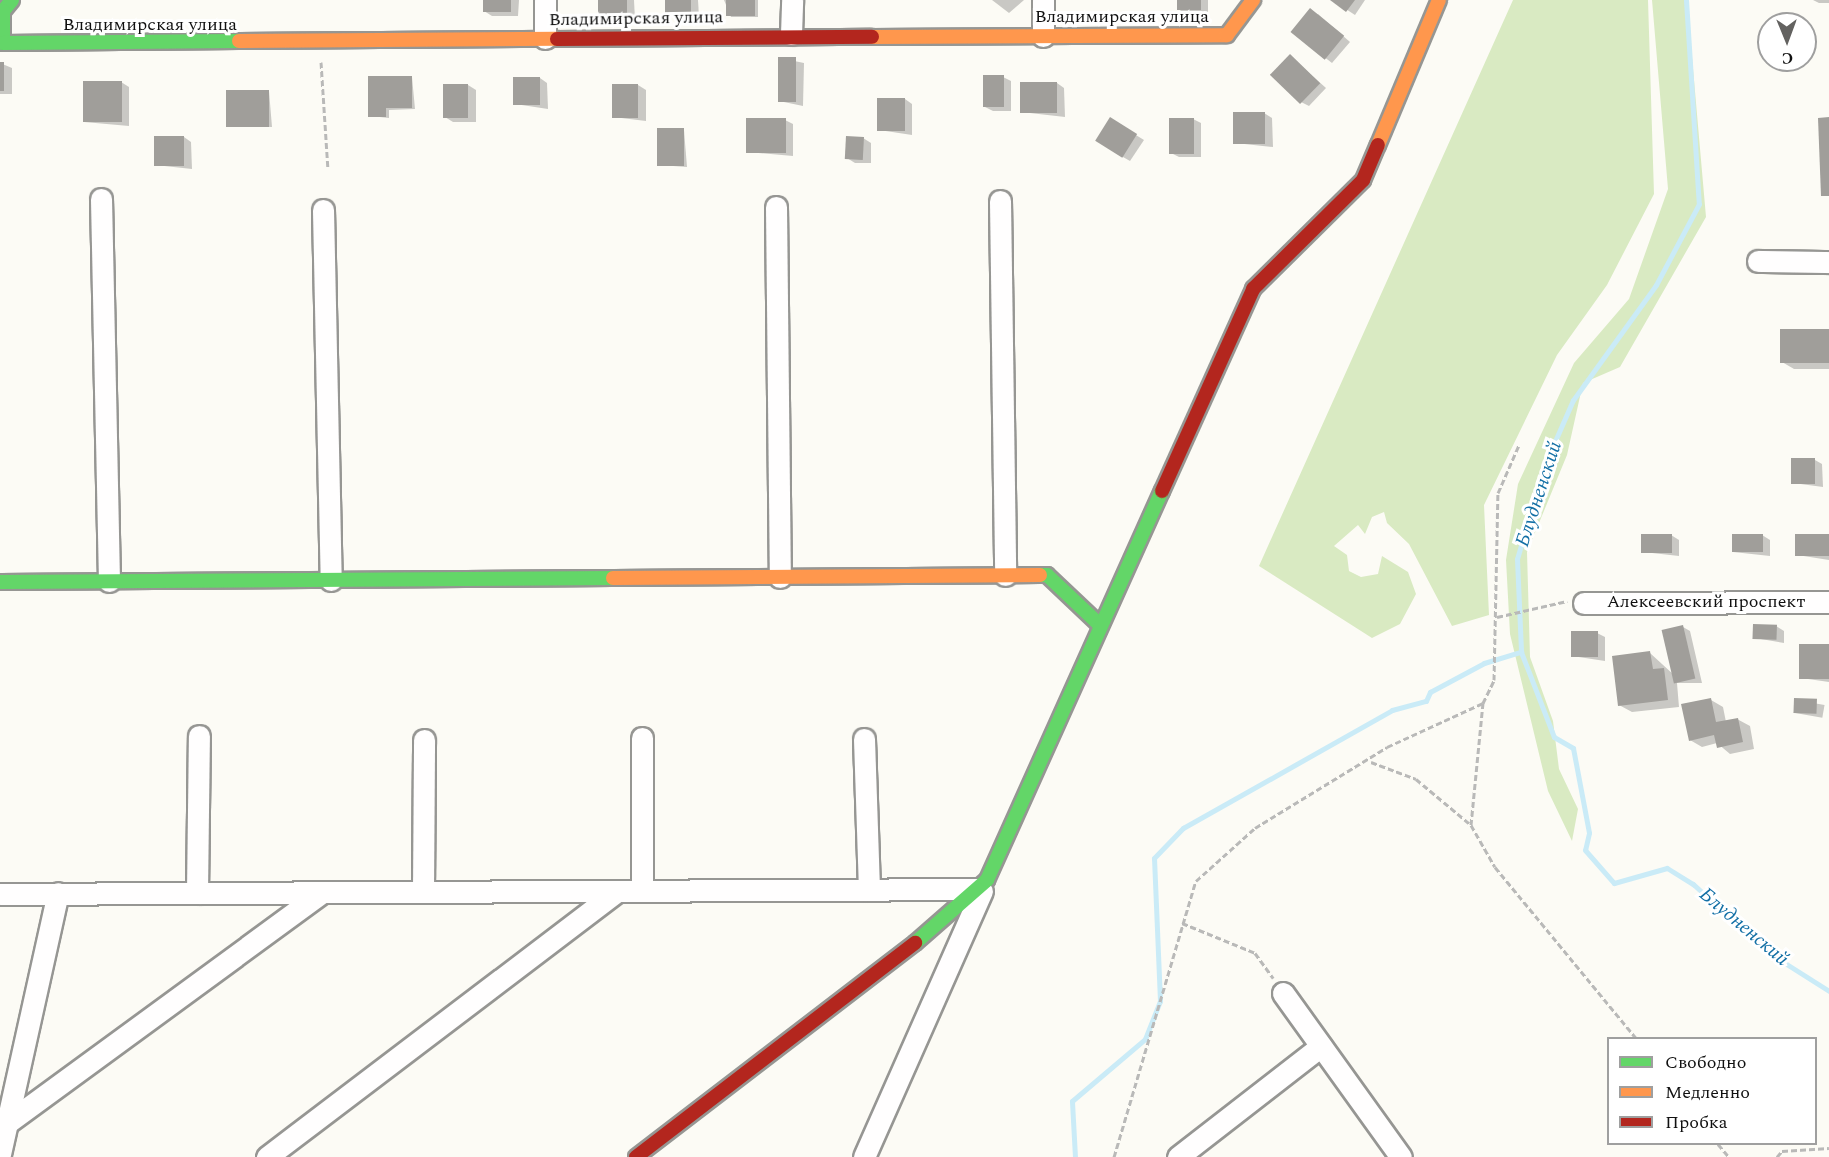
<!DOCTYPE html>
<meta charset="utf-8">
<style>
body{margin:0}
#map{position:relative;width:1829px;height:1157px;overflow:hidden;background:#fcfbf5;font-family:Spectral,serif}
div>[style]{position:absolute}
.forest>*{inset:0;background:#d9eac2}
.shadow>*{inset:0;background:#0003;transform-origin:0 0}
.stream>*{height:5px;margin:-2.5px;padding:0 2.5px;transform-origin:2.5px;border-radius:2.5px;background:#caebf7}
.building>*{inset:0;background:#a09e9a;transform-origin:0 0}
.path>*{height:3px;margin-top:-1.5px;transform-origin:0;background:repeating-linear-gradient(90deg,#b9b9b8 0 6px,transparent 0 9px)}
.roads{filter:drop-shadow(2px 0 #969693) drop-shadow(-2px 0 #969693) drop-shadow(0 2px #969693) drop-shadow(0 -2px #969693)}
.street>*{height:21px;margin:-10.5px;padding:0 10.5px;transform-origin:10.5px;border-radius:10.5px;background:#fffefe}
.fast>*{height:14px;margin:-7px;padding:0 7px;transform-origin:7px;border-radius:7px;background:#63d668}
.slow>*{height:14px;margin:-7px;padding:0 7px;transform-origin:7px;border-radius:7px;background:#ff974d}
.jam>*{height:14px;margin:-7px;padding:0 7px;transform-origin:7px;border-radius:7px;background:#b3261e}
span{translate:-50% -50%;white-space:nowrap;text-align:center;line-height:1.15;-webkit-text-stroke:6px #fff;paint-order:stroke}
.street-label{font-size:18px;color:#101010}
.water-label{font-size:20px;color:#1470a6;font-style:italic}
.legend{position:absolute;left:1607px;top:1037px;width:210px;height:108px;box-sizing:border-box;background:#fff;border:2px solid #9f9f9f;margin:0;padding:8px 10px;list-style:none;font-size:18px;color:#101010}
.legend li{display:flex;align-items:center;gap:12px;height:30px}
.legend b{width:30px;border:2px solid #9f9f9f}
.north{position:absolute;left:1757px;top:12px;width:60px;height:60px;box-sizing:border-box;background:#fff;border:2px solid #9f9f9f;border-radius:50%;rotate:179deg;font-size:16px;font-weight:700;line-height:24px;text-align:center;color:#101010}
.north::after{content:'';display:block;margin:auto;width:21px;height:27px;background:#636260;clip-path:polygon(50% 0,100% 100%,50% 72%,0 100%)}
</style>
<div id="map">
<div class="forest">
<i style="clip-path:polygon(1513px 0,1648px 0,1654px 194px,1607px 285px,1557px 355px,1484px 505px,1489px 615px,1452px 626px,1409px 544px,1387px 523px,1384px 512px,1372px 517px,1365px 534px,1358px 525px,1334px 546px,1347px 555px,1349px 571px,1361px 577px,1378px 574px,1382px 556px,1408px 572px,1416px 594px,1400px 624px,1372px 638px,1259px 566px)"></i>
<i style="clip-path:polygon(1652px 0,1687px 0,1706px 217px,1620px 367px,1583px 383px,1567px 455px,1527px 552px,1530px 657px,1553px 721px,1559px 769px,1578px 809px,1572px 841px,1548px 791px,1510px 634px,1506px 560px,1518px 484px,1574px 363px,1629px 299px,1668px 189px)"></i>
</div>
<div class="shadow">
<i style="clip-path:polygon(484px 0,519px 0,518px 16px,492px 16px,484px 11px)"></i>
<i style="clip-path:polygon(600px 0,634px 0,635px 20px,600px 16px)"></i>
<i style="clip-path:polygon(666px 0,698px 0,699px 17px,674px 17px,666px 12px)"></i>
<i style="clip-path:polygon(724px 0,758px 0,758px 17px,731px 17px)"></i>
<i style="clip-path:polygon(992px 0,1024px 0,1009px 13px)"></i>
<i style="clip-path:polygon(1178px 0,1208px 0,1208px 14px,1186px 14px,1178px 9px)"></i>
<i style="clip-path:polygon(1332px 0,1365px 0,1355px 15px)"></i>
<i style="clip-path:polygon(1813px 0,1829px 0,1829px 3px,1819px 3px)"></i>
<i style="clip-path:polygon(1318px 14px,1350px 42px,1332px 63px,1292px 32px)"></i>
<i style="clip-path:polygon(1290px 56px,1326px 88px,1309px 106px,1301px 102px)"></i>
<i style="clip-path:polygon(780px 58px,804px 63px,803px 106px,779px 101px)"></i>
<i style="clip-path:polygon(0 63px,12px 68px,12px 94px,0 94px)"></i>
<i style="clip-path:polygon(412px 77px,415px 109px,389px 110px,389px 118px,370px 116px)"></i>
<i style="clip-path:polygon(1003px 77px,1011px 81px,1011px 111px,993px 111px,985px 107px)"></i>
<i style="clip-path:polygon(540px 78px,547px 83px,548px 109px,515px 104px)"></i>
<i style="clip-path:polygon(121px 82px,129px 87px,129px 126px,84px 122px)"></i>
<i style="clip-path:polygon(1057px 83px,1064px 88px,1065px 117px,1021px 112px)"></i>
<i style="clip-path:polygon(468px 85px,476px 90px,476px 122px,453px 122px,445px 117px)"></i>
<i style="clip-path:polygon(638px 85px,646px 90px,646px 121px,613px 117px,613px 86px)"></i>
<i style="clip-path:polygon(269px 91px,272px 127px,227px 126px)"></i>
<i style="clip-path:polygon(905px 99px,912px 104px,912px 135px,879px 130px)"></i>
<i style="clip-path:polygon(1264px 113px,1272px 118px,1273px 147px,1235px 143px)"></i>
<i style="clip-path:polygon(1193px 119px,1201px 123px,1201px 157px,1179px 157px,1171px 153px)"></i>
<i style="clip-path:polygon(785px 120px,793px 124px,793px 156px,747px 152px)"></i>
<i style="clip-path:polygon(1118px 124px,1144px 140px,1130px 161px,1123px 157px)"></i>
<i style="clip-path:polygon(684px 130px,687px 167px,659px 165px)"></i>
<i style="clip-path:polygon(184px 137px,191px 142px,192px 169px,155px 165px)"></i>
<i style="clip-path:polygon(863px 138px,871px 143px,871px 163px,855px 163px,847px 158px)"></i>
<i style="clip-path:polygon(1829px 331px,1829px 369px,1794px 369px,1782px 362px)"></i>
<i style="clip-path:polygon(1815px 460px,1822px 464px,1823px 487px,1793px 483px)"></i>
<i style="clip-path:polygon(1671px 535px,1679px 540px,1679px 556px,1643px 552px)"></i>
<i style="clip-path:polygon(1762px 535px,1770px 540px,1770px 556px,1733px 552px)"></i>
<i style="clip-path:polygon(1829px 536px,1829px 560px,1797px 555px)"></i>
<i style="clip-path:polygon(1776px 626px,1784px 631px,1784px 643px,1755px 638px)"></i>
<i style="clip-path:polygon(1683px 627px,1690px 631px,1702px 683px,1677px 683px,1679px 707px,1632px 712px,1619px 705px,1650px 653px,1674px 675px)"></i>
<i style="clip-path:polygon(1597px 633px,1605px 637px,1605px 661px,1572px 656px)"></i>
<i style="clip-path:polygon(1829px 645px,1829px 682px,1801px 678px)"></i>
<i style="clip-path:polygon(1711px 700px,1723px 707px,1726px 722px,1737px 719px,1750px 726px,1754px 749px,1730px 754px,1717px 743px,1702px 747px,1690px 740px)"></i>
<i style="left:1796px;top:700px;width:29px;height:13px;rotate:10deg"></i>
</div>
<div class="stream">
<i style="left:1686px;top:0;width:204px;rotate:86.4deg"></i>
<i style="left:1699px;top:204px;width:92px;rotate:118deg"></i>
<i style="left:1656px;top:285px;width:142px;rotate:125.8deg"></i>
<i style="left:1573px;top:400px;width:72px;rotate:113.7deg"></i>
<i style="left:1544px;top:466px;width:97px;rotate:106.2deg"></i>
<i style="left:1517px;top:559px;width:93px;rotate:87.5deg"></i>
<i style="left:1521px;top:652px;width:91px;rotate:68.8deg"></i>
<i style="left:1554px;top:737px;width:22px;rotate:30deg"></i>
<i style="left:1573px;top:748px;width:86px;rotate:79.3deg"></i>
<i style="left:1589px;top:833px;width:17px;rotate:103deg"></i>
<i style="left:1585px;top:850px;width:44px;rotate:48.7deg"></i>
<i style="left:1614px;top:883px;width:55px;rotate:-15.8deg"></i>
<i style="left:1667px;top:868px;width:31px;rotate:32deg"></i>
<i style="left:1693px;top:884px;width:103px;rotate:42.2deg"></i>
<i style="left:1769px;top:953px;width:71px;rotate:32.3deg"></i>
<i style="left:1075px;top:1157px;width:56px;rotate:-93.1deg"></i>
<i style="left:1072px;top:1101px;width:96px;rotate:-40.3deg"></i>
<i style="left:1145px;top:1039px;width:41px;rotate:-68.5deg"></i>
<i style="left:1160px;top:1001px;width:143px;rotate:-92.4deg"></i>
<i style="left:1154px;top:858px;width:42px;rotate:-46deg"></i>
<i style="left:1183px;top:828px;width:240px;rotate:-29.4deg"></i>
<i style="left:1392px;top:710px;width:35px;rotate:-15deg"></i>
<i style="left:1426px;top:701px;width:10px;rotate:-66deg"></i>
<i style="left:1430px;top:692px;width:61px;rotate:-28.2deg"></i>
<i style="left:1484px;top:663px;width:39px;rotate:-17deg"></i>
</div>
<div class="building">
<i style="left:483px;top:0;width:28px;height:12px"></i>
<i style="left:598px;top:0;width:29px;height:17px"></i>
<i style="left:665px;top:0;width:26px;height:13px"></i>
<i style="left:726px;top:0;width:29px;height:16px"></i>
<i style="left:1177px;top:0;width:24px;height:10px"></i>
<i style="clip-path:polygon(1330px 0,1355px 0,1346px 12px)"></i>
<i style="left:1310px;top:8px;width:44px;height:31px;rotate:39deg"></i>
<i style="left:1290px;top:54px;width:42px;height:29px;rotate:44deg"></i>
<i style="left:778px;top:57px;width:18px;height:45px"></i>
<i style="left:0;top:62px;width:4px;height:29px"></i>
<i style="left:1004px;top:75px;width:32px;height:21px;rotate:90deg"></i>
<i style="clip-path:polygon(368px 76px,412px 76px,412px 108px,386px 108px,386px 117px,368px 117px)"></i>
<i style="left:513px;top:77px;width:27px;height:28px"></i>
<i style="left:83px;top:81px;width:39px;height:41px"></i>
<i style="left:1020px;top:82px;width:37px;height:31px"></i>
<i style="left:443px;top:84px;width:25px;height:34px"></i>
<i style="left:612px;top:84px;width:26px;height:34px"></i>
<i style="left:226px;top:90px;width:43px;height:37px"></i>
<i style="left:877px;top:98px;width:28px;height:33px"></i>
<i style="left:1233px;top:112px;width:32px;height:32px"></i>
<i style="left:1110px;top:117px;width:32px;height:28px;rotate:32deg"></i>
<i style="clip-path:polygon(1829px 117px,1829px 196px,1821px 196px,1818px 118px)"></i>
<i style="left:746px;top:118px;width:40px;height:35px"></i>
<i style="left:1169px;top:118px;width:25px;height:36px"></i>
<i style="left:657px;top:128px;width:27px;height:38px"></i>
<i style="left:154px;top:136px;width:30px;height:30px"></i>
<i style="left:846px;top:136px;width:18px;height:23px;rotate:3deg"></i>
<i style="left:1829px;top:329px;width:34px;height:49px;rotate:90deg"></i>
<i style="left:1791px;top:458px;width:24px;height:26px"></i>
<i style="left:1641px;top:534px;width:31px;height:19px"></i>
<i style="left:1732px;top:534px;width:31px;height:18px"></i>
<i style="left:1795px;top:534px;width:34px;height:22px"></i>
<i style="left:1753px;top:624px;width:24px;height:15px;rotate:2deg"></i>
<i style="left:1683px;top:625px;width:55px;height:22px;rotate:77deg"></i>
<i style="left:1571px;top:631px;width:27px;height:26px"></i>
<i style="left:1799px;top:644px;width:30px;height:35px"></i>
<i style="clip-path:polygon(1650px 651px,1653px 669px,1664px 668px,1668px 700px,1618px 706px,1612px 656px)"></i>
<i style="clip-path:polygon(1711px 698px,1716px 722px,1738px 718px,1743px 742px,1717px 748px,1714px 735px,1689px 741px,1681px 704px)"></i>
<i style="left:1794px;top:698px;width:23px;height:15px;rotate:2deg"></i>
</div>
<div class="path">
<i style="left:321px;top:62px;width:107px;rotate:86.3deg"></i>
<i style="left:1497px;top:617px;width:72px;rotate:-12.9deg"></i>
<i style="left:1371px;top:762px;width:48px;rotate:20.7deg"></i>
<i style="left:1416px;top:779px;width:72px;rotate:39.9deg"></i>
<i style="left:1471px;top:825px;width:48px;rotate:60.3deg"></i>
<i style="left:1495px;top:867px;width:222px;rotate:50.5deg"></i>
<i style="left:1471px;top:825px;width:123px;rotate:-84.4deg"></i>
<i style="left:1483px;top:703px;width:25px;rotate:-64deg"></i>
<i style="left:1494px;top:680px;width:187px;rotate:-88.8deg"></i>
<i style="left:1498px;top:493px;width:52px;rotate:-66.4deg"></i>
<i style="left:1182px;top:923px;width:79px;rotate:22.3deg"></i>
<i style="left:1255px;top:953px;width:31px;rotate:54deg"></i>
<i style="left:1718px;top:1144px;width:17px;rotate:50deg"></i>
<i style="left:1114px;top:1157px;width:288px;rotate:-73.5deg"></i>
<i style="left:1196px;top:881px;width:79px;rotate:-41.9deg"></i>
<i style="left:1255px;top:828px;width:155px;rotate:-31.5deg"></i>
<i style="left:1387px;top:747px;width:106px;rotate:-24.6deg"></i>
<i style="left:1777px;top:1157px;width:8px;rotate:-50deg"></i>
<i style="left:1782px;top:1151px;width:47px;rotate:-3.7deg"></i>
</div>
<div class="roads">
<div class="street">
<i style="left:545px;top:0;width:38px;rotate:90deg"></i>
<i style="left:1043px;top:0;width:36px;rotate:90deg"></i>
<i style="left:791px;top:34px;width:34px;rotate:-88deg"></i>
<i style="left:101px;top:199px;width:382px;rotate:88.8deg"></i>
<i style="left:1000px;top:201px;width:374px;rotate:89.2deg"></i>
<i style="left:776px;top:207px;width:370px;rotate:89.4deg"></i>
<i style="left:323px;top:210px;width:370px;rotate:88.8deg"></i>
<i style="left:1758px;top:261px;width:71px;rotate:0.8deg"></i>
<i style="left:1584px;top:603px;width:245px;rotate:-0.2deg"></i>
<i style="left:642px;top:738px;width:153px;rotate:90deg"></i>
<i style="left:864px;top:739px;width:151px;rotate:88.1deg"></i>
<i style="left:423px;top:892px;width:152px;rotate:-89.6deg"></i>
<i style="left:197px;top:893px;width:157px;rotate:-89.3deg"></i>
<i style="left:0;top:894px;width:977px;rotate:-0.29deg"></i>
<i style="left:1283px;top:993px;width:202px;rotate:54.3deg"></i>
<i style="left:7px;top:1123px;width:391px;rotate:-36.2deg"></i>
<i style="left:0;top:1154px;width:267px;rotate:-77.5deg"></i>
<i style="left:267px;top:1157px;width:440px;rotate:-37.2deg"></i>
<i style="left:864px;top:1157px;width:291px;rotate:-66.1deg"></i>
<i style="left:1178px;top:1157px;width:181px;rotate:-37.8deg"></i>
</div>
<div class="fast">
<i style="left:12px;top:0;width:14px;rotate:129deg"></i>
<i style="left:3px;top:11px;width:32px;rotate:90deg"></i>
<i style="left:3px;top:43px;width:236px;rotate:-0.5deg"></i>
<i style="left:1040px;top:575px;width:7px"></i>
<i style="left:1047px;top:575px;width:74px;rotate:43.4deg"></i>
<i style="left:0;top:582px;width:613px;rotate:-0.37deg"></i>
<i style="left:915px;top:943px;width:96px;rotate:-41.2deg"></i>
<i style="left:987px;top:880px;width:427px;rotate:-65.8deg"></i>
</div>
<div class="slow">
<i style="left:872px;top:37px;width:355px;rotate:-0.3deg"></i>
<i style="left:1227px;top:35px;width:44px;rotate:-53.4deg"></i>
<i style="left:239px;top:41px;width:318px;rotate:-0.4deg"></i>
<i style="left:1378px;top:145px;width:157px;rotate:-67.2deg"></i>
<i style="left:613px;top:578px;width:427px;rotate:-0.4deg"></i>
</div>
<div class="jam">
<i style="left:557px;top:39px;width:315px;rotate:-0.4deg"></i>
<i style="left:1162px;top:491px;width:222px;rotate:-65.7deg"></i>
<i style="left:1253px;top:289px;width:155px;rotate:-44.7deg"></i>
<i style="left:1363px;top:180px;width:38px;rotate:-67deg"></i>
<i style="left:636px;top:1157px;width:352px;rotate:-37.5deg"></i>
</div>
</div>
<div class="street-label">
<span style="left:1122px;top:17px">Владимирская улица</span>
<span style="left:636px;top:19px;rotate:-1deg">Владимирская улица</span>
<span style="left:150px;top:25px">Владимирская улица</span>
<span style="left:1706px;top:602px">Алексеевский проспект</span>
</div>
<div class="water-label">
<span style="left:1539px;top:494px;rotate:-72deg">Блудненский</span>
<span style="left:1744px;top:927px;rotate:40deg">Блудненский</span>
</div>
<ul class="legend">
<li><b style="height:8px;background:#63d668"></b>Свободно</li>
<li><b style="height:8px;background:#ff974d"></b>Медленно</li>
<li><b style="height:8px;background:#b3261e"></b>Пробка</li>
</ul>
<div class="north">С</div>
</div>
